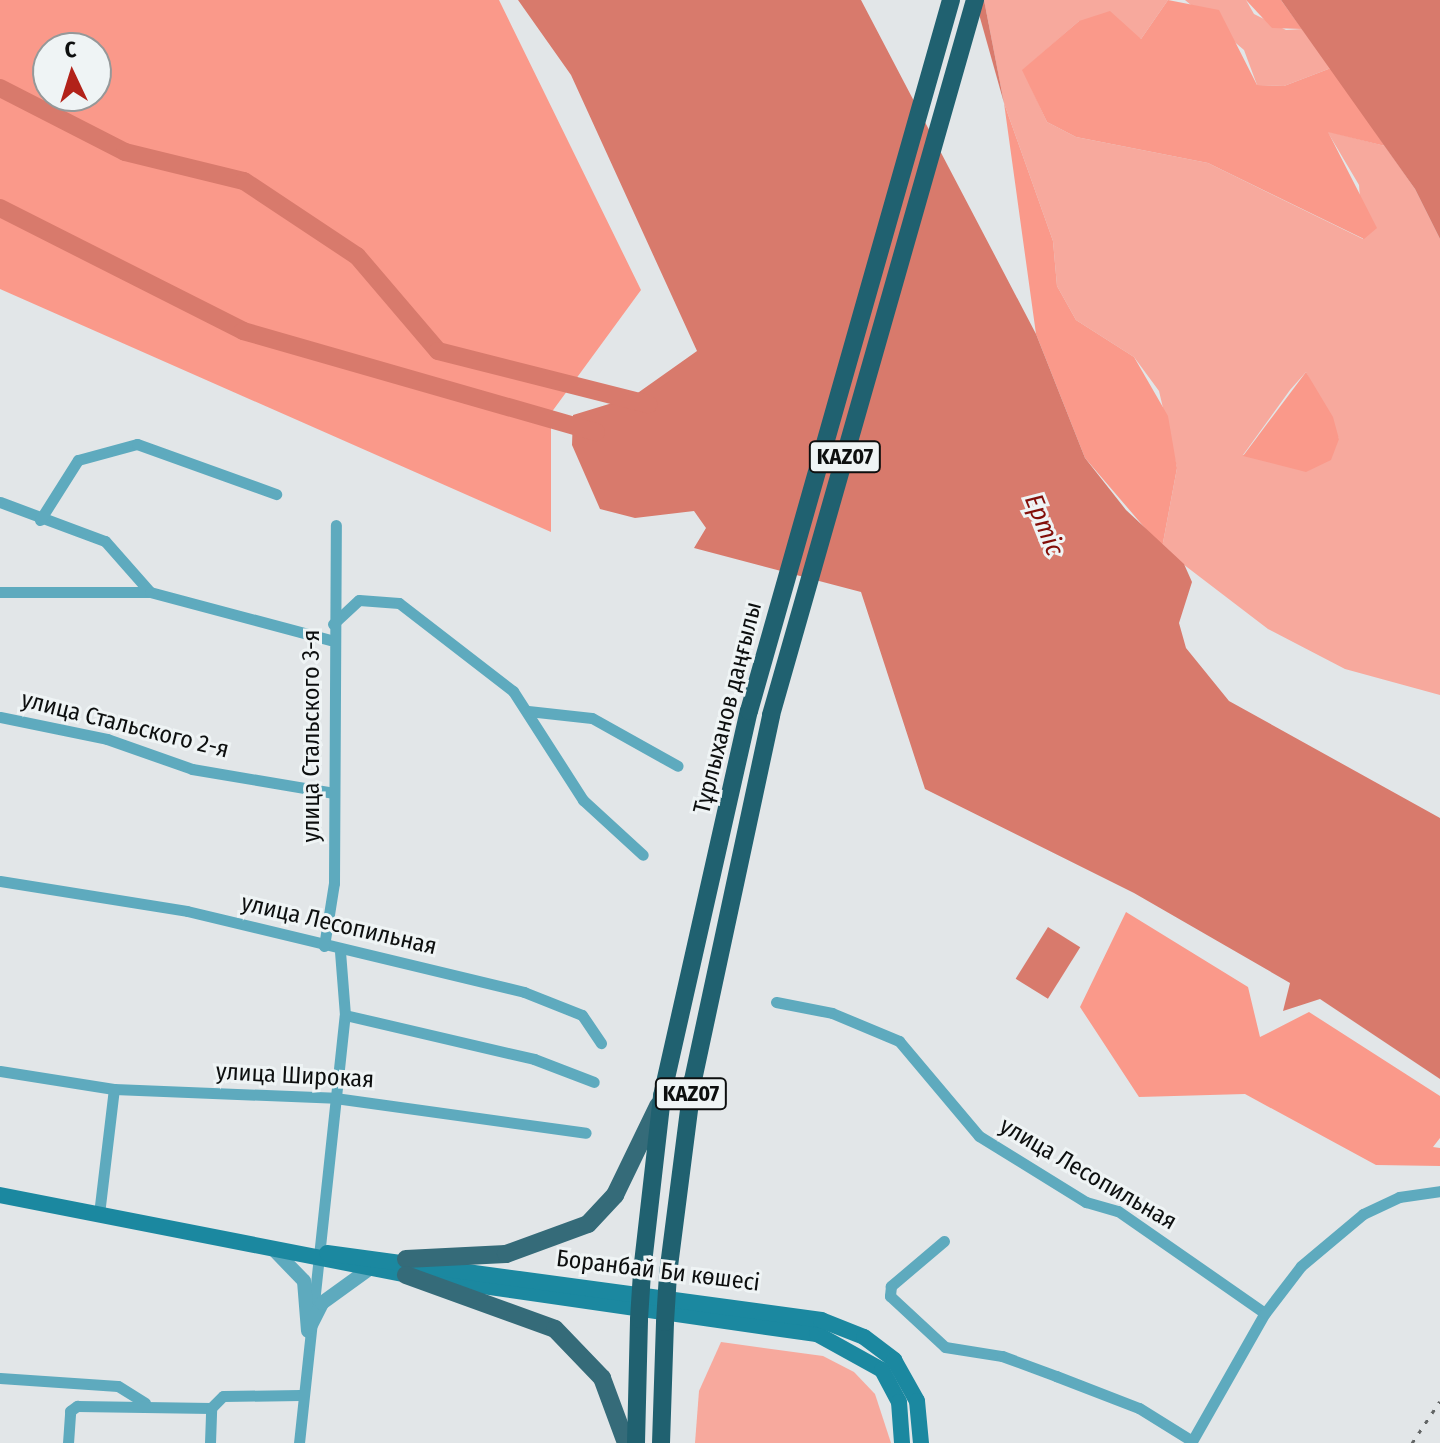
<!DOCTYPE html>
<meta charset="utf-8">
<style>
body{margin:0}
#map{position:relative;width:1440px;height:1443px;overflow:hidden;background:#e2e6e8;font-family:"Fira Sans Condensed",sans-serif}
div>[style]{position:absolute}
.green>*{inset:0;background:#f7a99d}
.forest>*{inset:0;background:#fa998a}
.water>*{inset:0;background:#d87a6c;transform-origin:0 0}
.river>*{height:18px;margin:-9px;padding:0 9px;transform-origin:9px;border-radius:9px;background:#d87a6c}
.minor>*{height:11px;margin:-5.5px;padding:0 5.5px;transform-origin:5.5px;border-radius:5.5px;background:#5eaabe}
.tertiary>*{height:14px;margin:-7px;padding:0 7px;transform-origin:7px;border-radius:7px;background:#5eaabe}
.secondary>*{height:16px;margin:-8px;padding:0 8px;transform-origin:8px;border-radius:8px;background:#1b88a0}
.primary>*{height:18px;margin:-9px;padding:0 9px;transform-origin:9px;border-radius:9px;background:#356b79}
.trunk>*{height:18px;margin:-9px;padding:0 9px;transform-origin:9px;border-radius:9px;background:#206170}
.rail>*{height:3px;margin-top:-1.5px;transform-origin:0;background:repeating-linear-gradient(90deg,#626565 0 4px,transparent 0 12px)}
.trunk-bridge>*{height:18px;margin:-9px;padding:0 9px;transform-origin:9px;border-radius:9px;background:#206170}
span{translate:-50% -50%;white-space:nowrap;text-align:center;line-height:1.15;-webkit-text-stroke:6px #eff4f5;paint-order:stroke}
.shield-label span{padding:2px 6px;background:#eff4f5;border:2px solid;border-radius:6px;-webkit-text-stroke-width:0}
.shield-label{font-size:22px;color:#0d0f0f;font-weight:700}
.street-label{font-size:24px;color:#0d0f0f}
.water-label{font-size:26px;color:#820e09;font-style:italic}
.north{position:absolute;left:32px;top:32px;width:80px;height:80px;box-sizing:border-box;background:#eff4f5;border:2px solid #959899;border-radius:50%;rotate:356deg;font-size:22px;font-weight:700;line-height:32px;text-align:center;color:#0d0f0f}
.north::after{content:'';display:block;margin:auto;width:28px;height:36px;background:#b22219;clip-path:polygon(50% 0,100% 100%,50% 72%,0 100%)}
</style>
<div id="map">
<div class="green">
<i style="clip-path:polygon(evenodd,984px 0,1168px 0,1141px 39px,1079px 21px,1023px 70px,1047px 122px,1076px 137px,1208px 163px,1363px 239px,1359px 185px,1327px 131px,1385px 146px,1415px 189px,1440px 239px,1440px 695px,1345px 669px,1268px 629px,1162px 548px,1177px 468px,1159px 391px,1134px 357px,1076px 320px,1057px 286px,1053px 241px,1004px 103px,984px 0,1306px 372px,1339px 439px,1243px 455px,1290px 390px,1306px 372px)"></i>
<i style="clip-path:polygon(1185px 0,1246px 0,1254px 14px,1286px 30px,1302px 29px,1331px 68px,1284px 86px,1257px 85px,1244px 50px)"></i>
<i style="clip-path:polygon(721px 1342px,823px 1356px,854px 1372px,875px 1394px,891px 1443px,695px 1443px,699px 1391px)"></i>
</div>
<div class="forest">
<i style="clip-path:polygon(evenodd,0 0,499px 0,641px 290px,551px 413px,551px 532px,0 289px,0 0,48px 48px,96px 48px,96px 96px,48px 96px,48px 48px)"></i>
<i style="clip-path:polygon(1168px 0,1219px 10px,1257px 85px,1284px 86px,1331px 68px,1385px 146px,1328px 132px,1377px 228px,1364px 239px,1208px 163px,1076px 137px,1047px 122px,1022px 70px,1079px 21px,1110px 11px,1141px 39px)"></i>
<i style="clip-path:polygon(1246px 0,1281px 0,1302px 29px,1272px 28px)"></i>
<i style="clip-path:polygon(1004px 103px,1053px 241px,1057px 286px,1076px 320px,1134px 357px,1168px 416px,1177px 468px,1162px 548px,1085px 458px,1036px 334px)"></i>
<i style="clip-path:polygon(1306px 372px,1333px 417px,1339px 439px,1331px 460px,1306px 472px,1243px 456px)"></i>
<i style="clip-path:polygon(1126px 912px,1248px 987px,1260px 1037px,1309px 1012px,1440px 1096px,1440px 1138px,1433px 1147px,1440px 1148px,1440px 1166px,1376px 1165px,1245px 1094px,1139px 1097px,1080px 1007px)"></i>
</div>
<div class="water">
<i style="clip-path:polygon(518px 0,861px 0,1036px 334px,1085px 458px,1126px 510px,1184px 564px,1192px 582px,1179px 623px,1186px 648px,1229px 701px,1440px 818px,1440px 1079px,1320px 999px,1283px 1011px,1290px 983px,1134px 893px,925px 789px,861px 592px,694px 548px,706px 528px,694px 511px,635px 518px,600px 509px,572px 445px,573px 415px,632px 397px,697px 351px,571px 75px)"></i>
<i style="clip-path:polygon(975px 0,984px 0,1004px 103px)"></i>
<i style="clip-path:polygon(1281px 0,1440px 0,1440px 239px,1415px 189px)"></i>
<i style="left:1048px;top:927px;width:38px;height:61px;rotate:32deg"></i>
</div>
<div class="river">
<i style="left:0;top:88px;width:140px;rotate:27.1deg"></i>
<i style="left:125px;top:152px;width:122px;rotate:13.7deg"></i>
<i style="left:244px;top:181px;width:136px;rotate:33.6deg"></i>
<i style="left:357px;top:256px;width:125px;rotate:49.5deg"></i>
<i style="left:438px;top:351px;width:217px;rotate:14.2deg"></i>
<i style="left:0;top:208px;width:272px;rotate:26.8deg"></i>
<i style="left:243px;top:331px;width:367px;rotate:16deg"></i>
</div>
<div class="minor">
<i style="left:0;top:502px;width:112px;rotate:20.4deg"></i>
<i style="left:105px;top:541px;width:68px;rotate:48.6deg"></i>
<i style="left:40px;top:520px;width:71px;rotate:-57.7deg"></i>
<i style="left:78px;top:460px;width:61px;rotate:-15.2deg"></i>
<i style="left:137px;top:444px;width:148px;rotate:19.8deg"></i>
<i style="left:0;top:592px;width:150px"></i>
<i style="left:150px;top:592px;width:187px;rotate:14.9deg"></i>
<i style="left:333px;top:624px;width:35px;rotate:-43deg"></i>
<i style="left:359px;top:600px;width:40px;rotate:4.3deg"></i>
<i style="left:399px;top:603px;width:144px;rotate:37.7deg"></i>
<i style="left:513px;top:691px;width:130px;rotate:57.3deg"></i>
<i style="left:583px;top:800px;width:81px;rotate:42.5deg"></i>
<i style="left:528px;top:711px;width:64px;rotate:6.2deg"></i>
<i style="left:592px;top:718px;width:98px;rotate:29.2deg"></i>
<i style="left:0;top:717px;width:109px;rotate:11.6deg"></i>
<i style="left:107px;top:739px;width:90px;rotate:19.4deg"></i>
<i style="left:192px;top:769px;width:144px;rotate:9.6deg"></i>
<i style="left:0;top:881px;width:189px;rotate:9.1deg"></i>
<i style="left:187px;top:911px;width:347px;rotate:13.5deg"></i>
<i style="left:524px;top:992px;width:62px;rotate:21.6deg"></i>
<i style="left:582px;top:1015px;width:34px;rotate:56deg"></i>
<i style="left:324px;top:946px;width:64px;rotate:-81deg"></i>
<i style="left:334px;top:883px;width:358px;rotate:-89.7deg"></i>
<i style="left:776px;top:1002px;width:57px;rotate:11.1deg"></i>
<i style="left:832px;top:1013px;width:73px;rotate:22.7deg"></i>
<i style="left:899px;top:1041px;width:124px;rotate:49.9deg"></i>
<i style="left:979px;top:1136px;width:126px;rotate:31.7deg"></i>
<i style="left:1086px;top:1202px;width:33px;rotate:16deg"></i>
<i style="left:1118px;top:1211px;width:179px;rotate:34.8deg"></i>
<i style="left:345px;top:1015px;width:194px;rotate:13.1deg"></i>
<i style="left:534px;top:1059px;width:64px;rotate:21deg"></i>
<i style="left:0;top:1071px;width:115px;rotate:9deg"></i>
<i style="left:114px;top:1089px;width:221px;rotate:2.3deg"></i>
<i style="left:335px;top:1098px;width:253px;rotate:7.9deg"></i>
<i style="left:99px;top:1214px;width:126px;rotate:-83.2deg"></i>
<i style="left:944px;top:1241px;width:70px;rotate:139.7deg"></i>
<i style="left:891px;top:1286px;width:10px;rotate:96deg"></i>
<i style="left:890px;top:1296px;width:75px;rotate:42.8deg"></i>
<i style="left:945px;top:1347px;width:58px;rotate:9deg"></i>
<i style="left:1002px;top:1356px;width:58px;rotate:20.3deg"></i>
<i style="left:1056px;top:1376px;width:89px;rotate:21.1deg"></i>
<i style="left:1139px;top:1408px;width:62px;rotate:31.9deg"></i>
<i style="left:0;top:1378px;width:118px;rotate:3.9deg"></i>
<i style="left:118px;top:1386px;width:32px;rotate:32deg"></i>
<i style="left:68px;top:1443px;width:32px;rotate:-86deg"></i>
<i style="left:70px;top:1411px;width:9px;rotate:-36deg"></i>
<i style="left:77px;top:1406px;width:134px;rotate:0.9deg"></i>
<i style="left:210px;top:1443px;width:35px;rotate:-88deg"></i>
<i style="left:211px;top:1408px;width:17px;rotate:-45deg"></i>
<i style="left:223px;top:1396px;width:77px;rotate:-0.7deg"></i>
<i style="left:299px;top:1443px;width:430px;rotate:-83.9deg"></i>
<i style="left:345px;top:1015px;width:63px;rotate:-94.5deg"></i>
<i style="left:1191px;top:1443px;width:150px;rotate:-60.4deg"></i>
<i style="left:1265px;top:1313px;width:59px;rotate:-52.5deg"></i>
<i style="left:1301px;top:1266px;width:81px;rotate:-40deg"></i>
<i style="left:1363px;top:1214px;width:40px;rotate:-25deg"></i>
<i style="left:1399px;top:1197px;width:41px;rotate:-8.3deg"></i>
</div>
<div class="tertiary">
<i style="left:274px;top:1250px;width:43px;rotate:45.9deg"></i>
<i style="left:304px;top:1281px;width:50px;rotate:85.4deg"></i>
<i style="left:310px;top:1327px;width:27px;rotate:-63deg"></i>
<i style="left:322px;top:1303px;width:58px;rotate:-35.9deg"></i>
</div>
<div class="secondary">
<i style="left:0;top:1195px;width:414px;rotate:11.1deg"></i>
<i style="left:406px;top:1275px;width:415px;rotate:8.2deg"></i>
<i style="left:817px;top:1334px;width:74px;rotate:29deg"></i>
<i style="left:882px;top:1370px;width:36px;rotate:62deg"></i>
<i style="left:899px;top:1402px;width:41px;rotate:85.8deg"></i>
<i style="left:327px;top:1253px;width:499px;rotate:7.7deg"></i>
<i style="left:821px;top:1320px;width:46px;rotate:21.6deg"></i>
<i style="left:864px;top:1337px;width:38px;rotate:37deg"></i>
<i style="left:894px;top:1360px;width:47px;rotate:60.7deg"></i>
<i style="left:917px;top:1401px;width:42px;rotate:84.6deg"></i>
</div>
<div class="primary">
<i style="left:406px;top:1259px;width:100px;rotate:-2.9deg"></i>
<i style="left:506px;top:1254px;width:87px;rotate:-20.1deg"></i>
<i style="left:588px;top:1224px;width:40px;rotate:-47deg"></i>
<i style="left:615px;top:1195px;width:99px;rotate:-64.2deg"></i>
<i style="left:406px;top:1275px;width:158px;rotate:19.9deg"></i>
<i style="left:555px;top:1329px;width:68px;rotate:46.2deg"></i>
<i style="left:602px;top:1378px;width:69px;rotate:69.7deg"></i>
</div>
<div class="trunk">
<i style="left:642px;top:1272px;width:177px;rotate:-83.5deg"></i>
<i style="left:662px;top:1096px;width:395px;rotate:-77.3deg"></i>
<i style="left:749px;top:711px;width:739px;rotate:-74.14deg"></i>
<i style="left:668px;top:1274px;width:196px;rotate:-82.7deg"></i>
<i style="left:693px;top:1080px;width:373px;rotate:-77.9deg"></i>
<i style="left:771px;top:715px;width:744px;rotate:-74.08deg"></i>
<i style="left:636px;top:1443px;width:124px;rotate:-88.6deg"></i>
<i style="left:661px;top:1443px;width:121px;rotate:-88.1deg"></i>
</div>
<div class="rail">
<i style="left:1412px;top:1443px;width:50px;rotate:-56.3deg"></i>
</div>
<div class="trunk-bridge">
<i style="left:639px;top:1319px;width:47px;rotate:-86.3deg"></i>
<i style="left:665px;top:1322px;width:48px;rotate:-86.4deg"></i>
</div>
<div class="shield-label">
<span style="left:845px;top:457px">KAZ07</span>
<span style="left:691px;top:1094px">KAZ07</span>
</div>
<div class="street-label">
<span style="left:728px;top:708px;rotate:-76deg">Тұрлыханов даңғылы</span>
<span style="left:125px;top:725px;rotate:14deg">улица Стальского 2-я</span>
<span style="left:312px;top:736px;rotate:-90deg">улица Стальского 3-я</span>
<span style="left:339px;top:925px;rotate:13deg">улица Лесопильная</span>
<span style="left:295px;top:1076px;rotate:3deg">улица Широкая</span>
<span style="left:1088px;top:1174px;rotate:30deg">улица Лесопильная</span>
<span style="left:658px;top:1271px;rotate:7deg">Боранбай Би көшесі</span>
</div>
<div class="water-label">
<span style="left:1044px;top:525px;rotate:68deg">Ертіс</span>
</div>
<div class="north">С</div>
</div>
